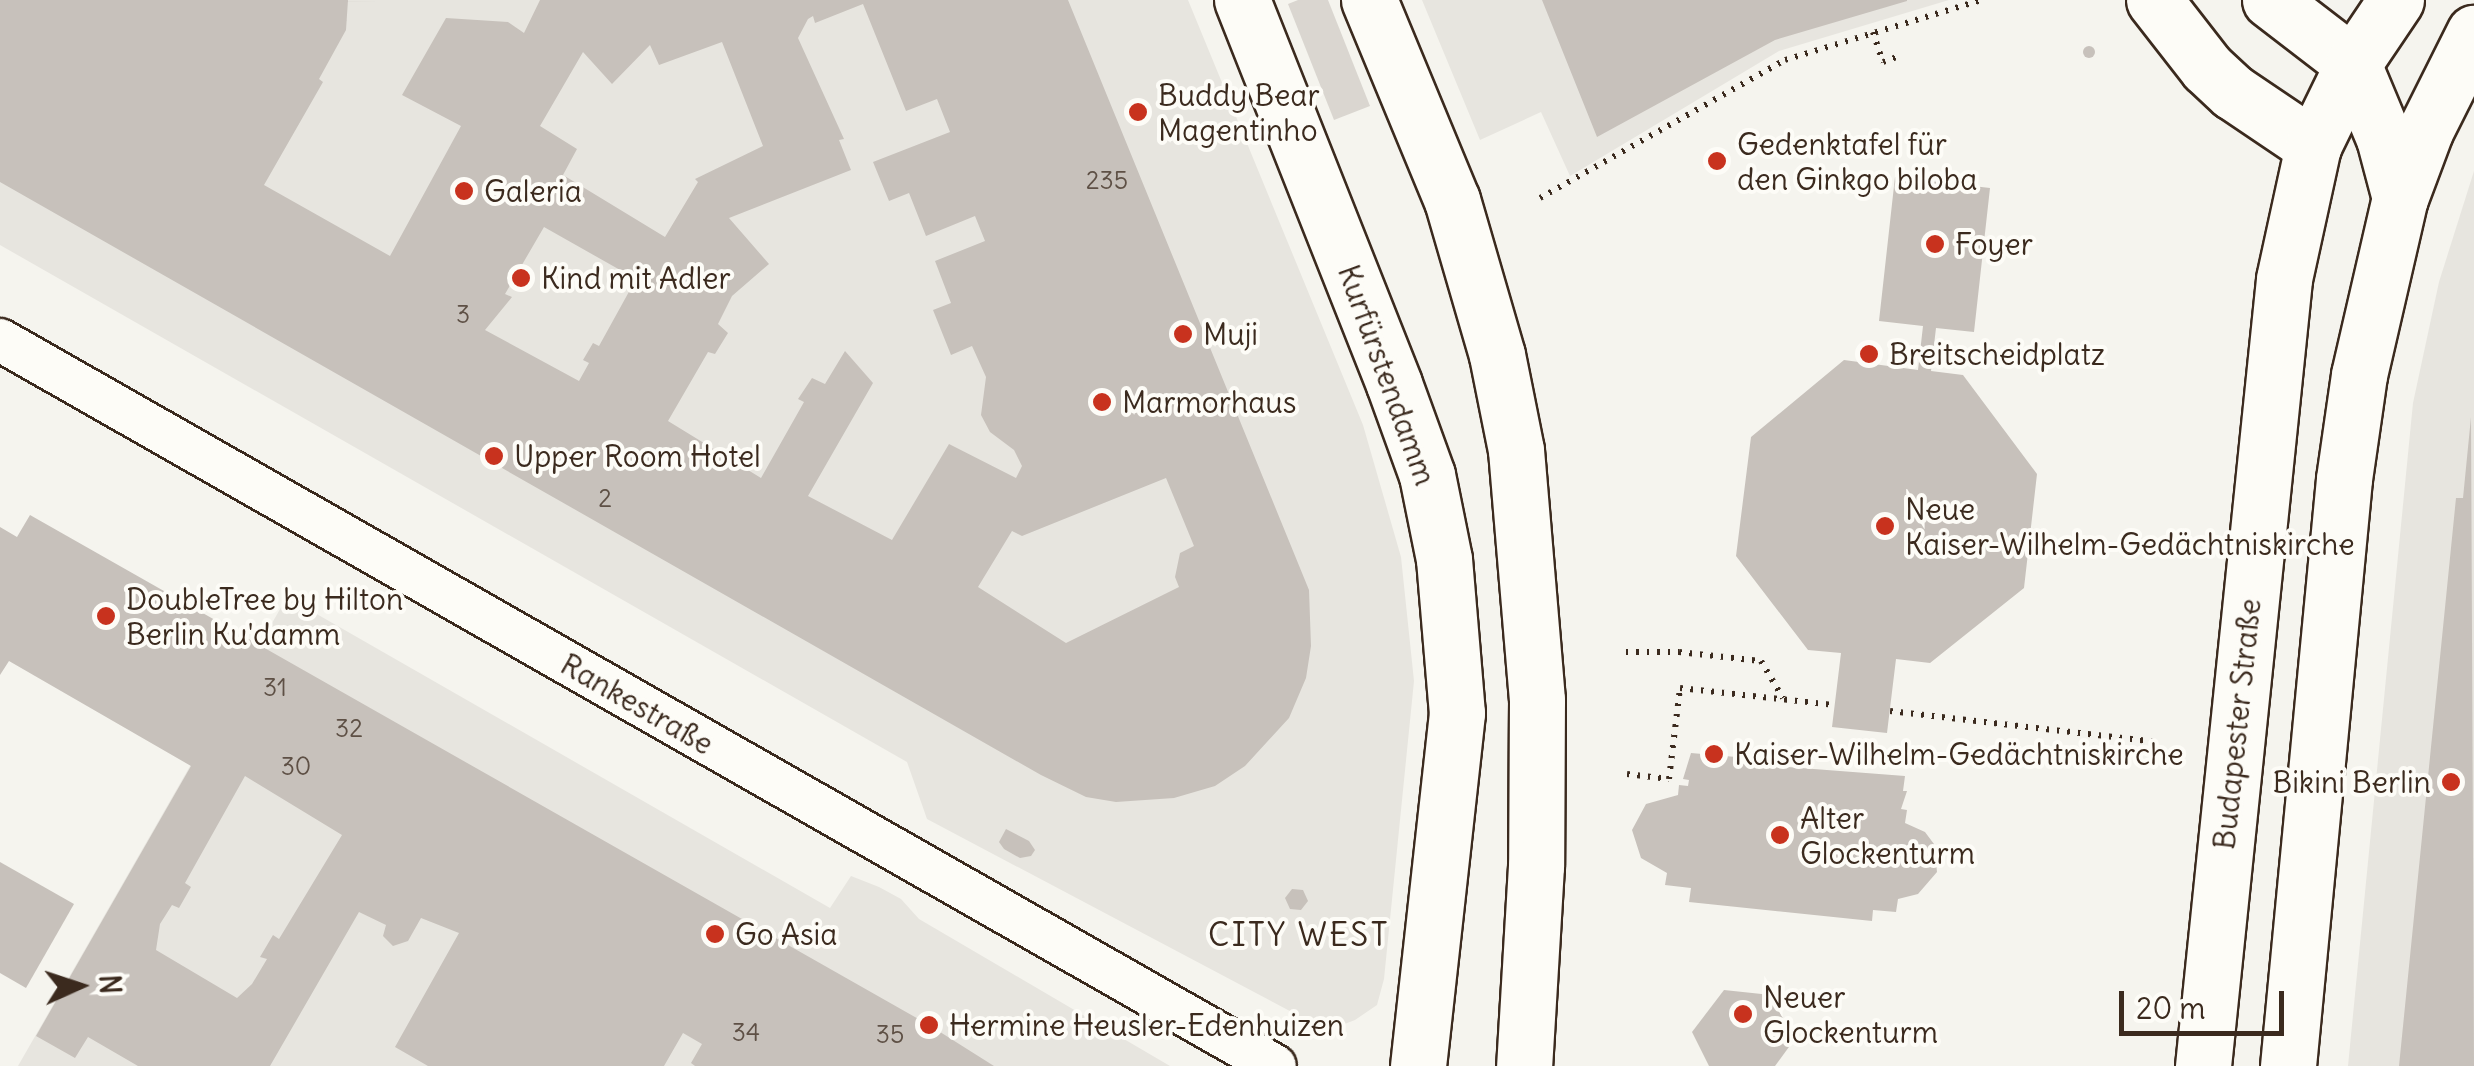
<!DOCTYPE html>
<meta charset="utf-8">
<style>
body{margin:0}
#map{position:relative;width:2474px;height:1066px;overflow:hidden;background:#f5f4ee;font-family:Delius,sans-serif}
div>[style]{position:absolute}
.built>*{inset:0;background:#e7e5df}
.green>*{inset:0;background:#dad6d0}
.building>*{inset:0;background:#c7c1bb}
.round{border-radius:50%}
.path>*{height:6px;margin-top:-3px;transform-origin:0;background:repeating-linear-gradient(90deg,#3b2a1e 0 2.5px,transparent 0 10.5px)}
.roads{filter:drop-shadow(2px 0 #3b2a1e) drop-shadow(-2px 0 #3b2a1e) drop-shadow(0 2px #3b2a1e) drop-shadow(0 -2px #3b2a1e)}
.street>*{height:42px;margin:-21px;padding:0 21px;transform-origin:21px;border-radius:21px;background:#fdfcf7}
.secondary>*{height:55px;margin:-27.5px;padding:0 27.5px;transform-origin:27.5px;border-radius:27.5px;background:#fdfcf7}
.dots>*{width:28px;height:28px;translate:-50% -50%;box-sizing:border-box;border:5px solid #fdfcf7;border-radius:50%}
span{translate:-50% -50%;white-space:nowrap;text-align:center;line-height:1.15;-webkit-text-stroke:8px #fdfcf7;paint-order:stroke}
.number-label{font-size:25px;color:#5e5045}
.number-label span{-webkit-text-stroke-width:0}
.poi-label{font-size:30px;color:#3b2a1e}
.left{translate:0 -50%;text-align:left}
.right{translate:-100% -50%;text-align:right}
.street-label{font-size:30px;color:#3b2a1e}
.neighbourhood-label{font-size:32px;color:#3b2a1e;letter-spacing:2.5px}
.north{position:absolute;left:30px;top:936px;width:100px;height:100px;-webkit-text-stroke:8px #fdfcf7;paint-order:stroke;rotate:87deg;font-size:28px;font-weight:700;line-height:40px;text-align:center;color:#3b2a1e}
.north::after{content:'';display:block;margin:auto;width:35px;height:45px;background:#3b2a1e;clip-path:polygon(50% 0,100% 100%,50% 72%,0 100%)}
.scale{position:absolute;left:2119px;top:991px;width:165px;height:45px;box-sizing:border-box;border:5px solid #3b2a1e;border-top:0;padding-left:12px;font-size:30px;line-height:35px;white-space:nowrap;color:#3b2a1e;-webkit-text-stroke:8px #fdfcf7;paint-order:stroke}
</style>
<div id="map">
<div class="built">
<i style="clip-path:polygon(0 0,1188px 0,1363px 425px,1401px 557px,1414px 681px,1384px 979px,1377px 1005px,1355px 1020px,1329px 1030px,1320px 1027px,927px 819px,907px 762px,0 245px)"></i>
<i style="clip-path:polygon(1422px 0,1949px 0,1779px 51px,1570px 176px,1541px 112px,1480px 140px)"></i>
<i style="clip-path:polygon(2474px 171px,2474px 1066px,2348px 1066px,2413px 403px,2439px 282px)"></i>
<i style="clip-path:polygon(287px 597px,830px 908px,851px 876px,879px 887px,901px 899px,919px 919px,1170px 1066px,18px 1066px)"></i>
</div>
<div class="green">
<i style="clip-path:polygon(1298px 0,1328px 0,1370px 106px,1334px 120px,1288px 4px)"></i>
</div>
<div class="building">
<i style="clip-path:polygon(evenodd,0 0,348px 0,346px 30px,319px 79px,323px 82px,264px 185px,390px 256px,461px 126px,402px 95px,446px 18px,508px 22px,524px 33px,540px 0,1068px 0,1309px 590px,1311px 646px,1306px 678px,1289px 718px,1245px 766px,1215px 786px,1174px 798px,1116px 802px,1086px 797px,1041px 775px,0 182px,0 0,863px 4px,906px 111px,937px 99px,950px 132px,873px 162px,889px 201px,909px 193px,926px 236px,975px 216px,985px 241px,935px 261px,951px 303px,933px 310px,951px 355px,972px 346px,986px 377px,981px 415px,990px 432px,1014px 450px,1022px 466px,1016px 478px,949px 444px,892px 540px,808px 496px,873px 383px,845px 351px,825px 384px,812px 378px,798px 399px,804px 402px,761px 478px,668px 421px,708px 352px,715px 354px,728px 333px,718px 324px,732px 296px,769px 264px,729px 218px,851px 170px,839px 140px,844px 139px,798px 38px,808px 19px,813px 16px,815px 23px,863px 4px,0 0,722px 42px,763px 146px,695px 179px,698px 182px,665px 237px,563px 175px,577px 149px,540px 126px,583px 52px,612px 84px,650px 45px,659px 65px,722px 42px,0 0,544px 227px,636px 279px,599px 346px,593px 343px,583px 360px,589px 363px,579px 381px,485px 330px,512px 297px,505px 294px,544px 227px,0 0,1166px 478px,1194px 546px,1180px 553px,1175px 577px,1179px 587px,1066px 643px,978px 587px,1012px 531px,1022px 536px,1166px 478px)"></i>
<i style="clip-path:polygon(1542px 0,1907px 0,1907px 1px,1775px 40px,1597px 137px)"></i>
<i class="round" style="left:2083px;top:46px;width:12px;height:12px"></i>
<i style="clip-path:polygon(1895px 177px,1990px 188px,1974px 332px,1936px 328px,1931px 371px,1963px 375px,2037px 474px,2024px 588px,1930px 663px,1896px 659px,1887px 733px,1832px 727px,1841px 653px,1808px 650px,1736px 556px,1751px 437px,1844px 360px,1918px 370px,1923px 326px,1879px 321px)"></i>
<i style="clip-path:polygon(2471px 417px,2474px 1066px,2399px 1066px,2456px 498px,2463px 498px)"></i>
<i style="clip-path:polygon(evenodd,30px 515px,929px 1025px,994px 1066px,695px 1066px,691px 1063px,702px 1044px,683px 1033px,664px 1066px,428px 1066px,395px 1047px,459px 933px,421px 918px,408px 941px,393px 946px,383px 936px,386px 925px,359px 912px,270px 1066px,138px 1066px,88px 1037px,75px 1058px,36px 1036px,191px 766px,9px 661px,0 675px,0 527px,17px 537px,30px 515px,245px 776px,342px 835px,279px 939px,273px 935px,260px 957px,267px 959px,252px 984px,237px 998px,156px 950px,160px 924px,172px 905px,179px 908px,191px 887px,185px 883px,245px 776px)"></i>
<i style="clip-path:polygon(1691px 753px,1736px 757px,1735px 763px,1905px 776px,1903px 791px,1907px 791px,1901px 809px,1907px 810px,1905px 823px,1925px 832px,1934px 844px,1937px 872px,1918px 894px,1898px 899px,1896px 912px,1873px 910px,1872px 921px,1689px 902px,1691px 888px,1665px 885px,1667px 873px,1641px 858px,1632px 830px,1646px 804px,1678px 795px,1679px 785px,1688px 786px,1689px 780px,1683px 779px)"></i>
<i style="clip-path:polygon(1006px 829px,1029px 841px,1035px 850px,1031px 856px,1020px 858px,1004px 849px,999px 842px)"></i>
<i style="clip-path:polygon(0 862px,74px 904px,26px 988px,0 973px)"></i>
<i style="clip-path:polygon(1292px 889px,1303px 890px,1308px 901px,1301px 910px,1290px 909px,1285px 898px)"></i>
<i style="clip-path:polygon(1724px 990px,1771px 995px,1794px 1040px,1775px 1066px,1709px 1066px,1692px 1032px)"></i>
</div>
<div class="path">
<i style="left:1873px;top:32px;width:32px;rotate:72deg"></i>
<i style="left:1883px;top:62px;width:20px;rotate:-20deg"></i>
<i style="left:1540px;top:198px;width:281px;rotate:-29.4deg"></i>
<i style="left:1785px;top:60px;width:205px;rotate:-17deg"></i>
<i style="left:1626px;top:652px;width:53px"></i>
<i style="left:1679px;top:652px;width:82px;rotate:6.3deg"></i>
<i style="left:1761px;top:661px;width:43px;rotate:59.3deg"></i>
<i style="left:1890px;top:711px;width:269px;rotate:6.6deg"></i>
<i style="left:1627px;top:774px;width:42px;rotate:6.8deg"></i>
<i style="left:1669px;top:779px;width:92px;rotate:-83.1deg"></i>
<i style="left:1680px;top:688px;width:156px;rotate:6.3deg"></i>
</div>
<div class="roads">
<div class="street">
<i style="left:0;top:340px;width:1467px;rotate:29.66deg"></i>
</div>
<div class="secondary">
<i style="left:1242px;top:0;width:413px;rotate:68.4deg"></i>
<i style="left:1394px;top:384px;width:97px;rotate:70.1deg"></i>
<i style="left:1427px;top:475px;width:86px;rotate:78.6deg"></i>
<i style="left:1444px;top:559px;width:155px;rotate:85.2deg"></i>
<i style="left:1457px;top:713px;width:355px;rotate:96.3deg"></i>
<i style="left:1369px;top:0;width:217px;rotate:67.5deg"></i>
<i style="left:1452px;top:200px;width:161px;rotate:73.8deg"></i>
<i style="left:1497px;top:355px;width:97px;rotate:78.7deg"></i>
<i style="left:1516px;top:450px;width:251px;rotate:85.2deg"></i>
<i style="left:1537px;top:700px;width:166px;rotate:90.3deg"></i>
<i style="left:1536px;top:866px;width:200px;rotate:93.4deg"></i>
<i style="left:2154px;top:0;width:86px;rotate:52.1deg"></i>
<i style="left:2207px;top:68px;width:35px;rotate:43deg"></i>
<i style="left:2233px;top:92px;width:97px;rotate:34deg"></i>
<i style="left:2270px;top:0;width:105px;rotate:37.6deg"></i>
<i style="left:2353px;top:64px;width:80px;rotate:67.3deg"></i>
<i style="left:2384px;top:138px;width:62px;rotate:75.1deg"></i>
<i style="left:2203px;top:1066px;width:791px;rotate:-84.12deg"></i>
<i style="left:2284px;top:279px;width:136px;rotate:-77.7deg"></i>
<i style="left:2313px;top:146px;width:91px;rotate:-64deg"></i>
<i style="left:2353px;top:64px;width:77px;rotate:-56.1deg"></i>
<i style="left:2288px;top:1066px;width:590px;rotate:-84.55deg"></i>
<i style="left:2344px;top:479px;width:105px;rotate:-81.8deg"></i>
<i style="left:2359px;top:375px;width:182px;rotate:-77deg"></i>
<i style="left:2400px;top:198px;width:72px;rotate:-69.5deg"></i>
<i style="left:2425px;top:131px;width:110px;rotate:-63.4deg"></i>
</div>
</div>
<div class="dots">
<i style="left:1138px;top:112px;background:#c8321e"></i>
<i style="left:1717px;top:161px;background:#c8321e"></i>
<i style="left:464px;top:191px;background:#c8321e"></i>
<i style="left:1935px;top:244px;background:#c8321e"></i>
<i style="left:521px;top:278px;background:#c8321e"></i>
<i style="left:1183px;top:334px;background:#c8321e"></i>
<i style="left:1869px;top:354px;background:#c8321e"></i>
<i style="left:1102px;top:402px;background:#c8321e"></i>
<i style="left:494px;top:456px;background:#c8321e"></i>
<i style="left:1885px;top:526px;background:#c8321e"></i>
<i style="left:106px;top:616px;background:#c8321e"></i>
<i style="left:1714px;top:754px;background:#c8321e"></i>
<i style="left:2451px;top:782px;background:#c8321e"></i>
<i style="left:1780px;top:835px;background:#c8321e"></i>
<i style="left:715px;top:934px;background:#c8321e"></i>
<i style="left:1743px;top:1014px;background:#c8321e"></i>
<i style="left:929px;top:1025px;background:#c8321e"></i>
</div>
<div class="number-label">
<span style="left:1107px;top:180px">235</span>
<span style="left:463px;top:314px">3</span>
<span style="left:605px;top:498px">2</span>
<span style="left:275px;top:687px">31</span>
<span style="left:349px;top:728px">32</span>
<span style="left:296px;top:766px">30</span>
<span style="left:746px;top:1032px">34</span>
<span style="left:890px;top:1034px">35</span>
</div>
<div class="poi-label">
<span class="left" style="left:1158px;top:112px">Buddy Bear<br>Magentinho</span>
<span class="left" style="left:1737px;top:161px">Gedenktafel für<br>den Ginkgo biloba</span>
<span class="left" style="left:484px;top:191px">Galeria</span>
<span class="left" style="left:1955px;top:244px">Foyer</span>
<span class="left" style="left:541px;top:278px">Kind mit Adler</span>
<span class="left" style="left:1203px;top:334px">Muji</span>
<span class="left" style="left:1889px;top:354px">Breitscheidplatz</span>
<span class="left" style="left:1122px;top:402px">Marmorhaus</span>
<span class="left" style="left:514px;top:456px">Upper Room Hotel</span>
<span class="left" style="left:1905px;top:526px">Neue<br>Kaiser-Wilhelm-Gedächtniskirche</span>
<span class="left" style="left:126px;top:616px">DoubleTree by Hilton<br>Berlin Ku'damm</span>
<span class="left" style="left:1734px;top:754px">Kaiser-Wilhelm-Gedächtniskirche</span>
<span class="right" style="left:2431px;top:782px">Bikini Berlin</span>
<span class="left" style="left:1800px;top:835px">Alter<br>Glockenturm</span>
<span class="left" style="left:735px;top:934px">Go Asia</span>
<span class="left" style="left:1763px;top:1014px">Neuer<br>Glockenturm</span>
<span class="left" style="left:949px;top:1025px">Hermine Heusler-Edenhuizen</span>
</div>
<div class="street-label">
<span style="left:1387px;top:375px;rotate:70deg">Kurfürstendamm</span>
<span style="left:637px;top:704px;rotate:30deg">Rankestraße</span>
<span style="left:2237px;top:724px;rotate:-84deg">Budapester Straße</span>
</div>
<div class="neighbourhood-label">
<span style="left:1299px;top:935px">CITY WEST</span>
</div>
<div class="north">N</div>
<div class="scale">20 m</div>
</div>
